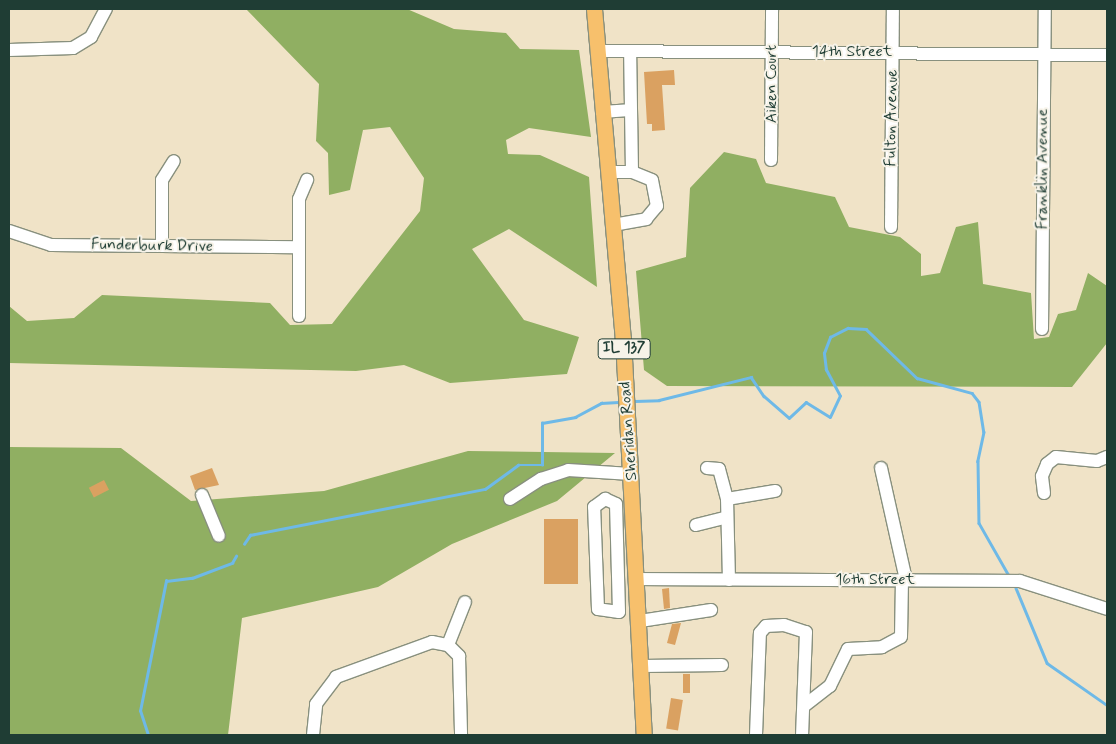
<!DOCTYPE html>
<style>
body{margin:0}
#map{position:relative;width:1116px;height:744px;overflow:hidden;background:#f0e3c7;font-family:Mynerve,sans-serif}
div>[style]{position:absolute}
.forest>*{inset:0;background:#90af62}
.stream>*{height:2.5px;margin:-1.25px;padding:0 1.25px;transform-origin:1.25px;border-radius:1.25px;background:#6eb9e7}
.building>*{inset:0;background:#daa161;transform-origin:0 0}
.roads{filter:drop-shadow(1px 0 #88907e) drop-shadow(-1px 0 #88907e) drop-shadow(0 1px #88907e) drop-shadow(0 -1px #88907e)}
.minor>*{height:12px;margin:-6px;padding:0 6px;transform-origin:6px;border-radius:6px;background:#fff}
.major>*{height:15px;margin:-7.5px;padding:0 7.5px;transform-origin:7.5px;border-radius:7.5px;background:#f7c06c}
span{translate:-50% -50%;white-space:nowrap;text-align:center;line-height:1.15;-webkit-text-stroke:4px #f7f3e8;paint-order:stroke}
.shield-label span{padding:1px 4px;background:#f7f3e8;border:1px solid;border-radius:4px;-webkit-text-stroke-width:0}
.shield-label{font-size:15px;color:#1f3d34;font-weight:700}
.street-label{font-size:16px;color:#1f3d34}
.frame{position:absolute;inset:0;border:10px solid #1f3d34;pointer-events:none}
</style>
<div id="map">
<div class="forest">
<i style="clip-path:polygon(246px 9px,407px 9px,454px 29px,506px 33px,520px 49px,579px 50px,591px 137px,529px 128px,506px 140px,508px 154px,540px 155px,589px 177px,597px 287px,509px 229px,472px 249px,524px 320px,579px 337px,567px 374px,450px 383px,404px 365px,356px 371px,9px 363px,9px 306px,27px 321px,74px 318px,102px 295px,270px 303px,290px 325px,332px 324px,420px 211px,424px 178px,390px 127px,363px 130px,350px 190px,329px 195px,328px 153px,316px 141px,319px 84px)"></i>
<i style="clip-path:polygon(724px 152px,756px 159px,766px 183px,835px 197px,849px 227px,900px 237px,921px 254px,921px 276px,940px 273px,956px 227px,978px 222px,983px 284px,1031px 293px,1034px 339px,1049px 337px,1058px 314px,1076px 310px,1088px 273px,1107px 286px,1107px 343px,1072px 387px,667px 386px,644px 370px,636px 271px,686px 257px,690px 188px)"></i>
<i style="clip-path:polygon(9px 447px,121px 448px,191px 501px,324px 491px,468px 451px,615px 453px,557px 501px,452px 544px,378px 587px,242px 618px,228px 735px,9px 735px)"></i>
</div>
<div class="stream">
<i style="left:635px;top:401px;width:24px;rotate:-2deg"></i>
<i style="left:659px;top:400px;width:95px;rotate:-14deg"></i>
<i style="left:751px;top:377px;width:23px;rotate:56deg"></i>
<i style="left:764px;top:396px;width:33px;rotate:41deg"></i>
<i style="left:789px;top:418px;width:23px;rotate:-43deg"></i>
<i style="left:806px;top:402px;width:28px;rotate:32deg"></i>
<i style="left:830px;top:417px;width:23px;rotate:-65deg"></i>
<i style="left:840px;top:396px;width:30px;rotate:-118deg"></i>
<i style="left:826px;top:370px;width:17px;rotate:-97deg"></i>
<i style="left:824px;top:353px;width:17px;rotate:-69deg"></i>
<i style="left:830px;top:337px;width:20px;rotate:-27deg"></i>
<i style="left:848px;top:328px;width:18px;rotate:3deg"></i>
<i style="left:866px;top:329px;width:71px;rotate:43.9deg"></i>
<i style="left:917px;top:378px;width:57px;rotate:15.3deg"></i>
<i style="left:972px;top:393px;width:11px;rotate:52deg"></i>
<i style="left:979px;top:402px;width:30px;rotate:81deg"></i>
<i style="left:984px;top:432px;width:30px;rotate:102deg"></i>
<i style="left:978px;top:461px;width:62px;rotate:89.1deg"></i>
<i style="left:979px;top:523px;width:59px;rotate:60.4deg"></i>
<i style="left:244px;top:544px;width:11px;rotate:-56deg"></i>
<i style="left:250px;top:535px;width:239px;rotate:-11.1deg"></i>
<i style="left:485px;top:489px;width:41px;rotate:-36deg"></i>
<i style="left:518px;top:465px;width:24px"></i>
<i style="left:542px;top:465px;width:42px;rotate:-90deg"></i>
<i style="left:542px;top:423px;width:34px;rotate:-10deg"></i>
<i style="left:575px;top:417px;width:30px;rotate:-28deg"></i>
<i style="left:601px;top:403px;width:17px;rotate:-3deg"></i>
<i style="left:1016px;top:588px;width:81px;rotate:67.5deg"></i>
<i style="left:1047px;top:663px;width:73px;rotate:35deg"></i>
<i style="left:148px;top:735px;width:25px;rotate:-108deg"></i>
<i style="left:140px;top:711px;width:133px;rotate:-78.7deg"></i>
<i style="left:166px;top:581px;width:26px;rotate:-7deg"></i>
<i style="left:192px;top:578px;width:43px;rotate:-20.6deg"></i>
<i style="left:232px;top:563px;width:8px;rotate:-60deg"></i>
</div>
<div class="building">
<i style="clip-path:polygon(674px 70px,675px 85px,662px 85px,665px 130px,652px 131px,652px 124px,647px 124px,644px 72px)"></i>
<i style="clip-path:polygon(212px 468px,219px 485px,195px 490px,190px 476px)"></i>
<i style="left:104px;top:480px;width:11px;height:17px;rotate:63deg"></i>
<i style="left:544px;top:519px;width:34px;height:65px"></i>
<i style="clip-path:polygon(669px 588px,670px 608px,664px 609px,662px 589px)"></i>
<i style="clip-path:polygon(681px 623px,675px 645px,667px 643px,672px 624px)"></i>
<i style="left:683px;top:674px;width:7px;height:19px"></i>
<i style="left:671px;top:698px;width:12px;height:31px;rotate:9deg"></i>
</div>
<div class="roads">
<div class="minor">
<i style="left:9px;top:50px;width:64px;rotate:-1.8deg"></i>
<i style="left:73px;top:48px;width:21px;rotate:-31deg"></i>
<i style="left:91px;top:37px;width:32px;rotate:-62deg"></i>
<i style="left:597px;top:51px;width:510px;rotate:0.45deg"></i>
<i style="left:602px;top:112px;width:27px;rotate:-4deg"></i>
<i style="left:771px;top:160px;width:151px;rotate:-89.6deg"></i>
<i style="left:608px;top:172px;width:24px"></i>
<i style="left:632px;top:172px;width:121px;rotate:-90.9deg"></i>
<i style="left:613px;top:225px;width:34px;rotate:-10deg"></i>
<i style="left:646px;top:219px;width:17px;rotate:-50deg"></i>
<i style="left:657px;top:206px;width:26px;rotate:-101deg"></i>
<i style="left:652px;top:180px;width:22px;rotate:-158deg"></i>
<i style="left:891px;top:227px;width:218px;rotate:-89.5deg"></i>
<i style="left:9px;top:231px;width:44px;rotate:18.4deg"></i>
<i style="left:51px;top:245px;width:248px;rotate:0.5deg"></i>
<i style="left:162px;top:246px;width:66px;rotate:-90deg"></i>
<i style="left:162px;top:180px;width:22px;rotate:-58deg"></i>
<i style="left:299px;top:316px;width:117px;rotate:-90deg"></i>
<i style="left:299px;top:199px;width:21px;rotate:-67deg"></i>
<i style="left:1042px;top:329px;width:320px;rotate:-89.5deg"></i>
<i style="left:707px;top:468px;width:12px;rotate:5deg"></i>
<i style="left:719px;top:469px;width:31px;rotate:75deg"></i>
<i style="left:881px;top:468px;width:115px;rotate:77.4deg"></i>
<i style="left:1044px;top:493px;width:17px;rotate:-97deg"></i>
<i style="left:1042px;top:476px;width:13px;rotate:-67deg"></i>
<i style="left:1047px;top:464px;width:11px;rotate:-38deg"></i>
<i style="left:1056px;top:457px;width:41px;rotate:5.6deg"></i>
<i style="left:1097px;top:461px;width:11px;rotate:-22deg"></i>
<i style="left:202px;top:495px;width:44px;rotate:67.5deg"></i>
<i style="left:510px;top:499px;width:37px;rotate:-33deg"></i>
<i style="left:541px;top:479px;width:28px;rotate:-18deg"></i>
<i style="left:568px;top:470px;width:63px;rotate:3.6deg"></i>
<i style="left:605px;top:499px;width:12px;rotate:24deg"></i>
<i style="left:616px;top:504px;width:108px;rotate:88.4deg"></i>
<i style="left:619px;top:612px;width:21px;rotate:-172deg"></i>
<i style="left:598px;top:609px;width:102px;rotate:-92.2deg"></i>
<i style="left:594px;top:507px;width:14px;rotate:-36deg"></i>
<i style="left:696px;top:525px;width:32px;rotate:-14deg"></i>
<i style="left:638px;top:579px;width:382px;rotate:0.3deg"></i>
<i style="left:1020px;top:581px;width:91px;rotate:17.8deg"></i>
<i style="left:729px;top:580px;width:81px;rotate:-91.4deg"></i>
<i style="left:727px;top:499px;width:49px;rotate:-9.5deg"></i>
<i style="left:640px;top:621px;width:72px;rotate:-8.8deg"></i>
<i style="left:448px;top:645px;width:46px;rotate:-68.4deg"></i>
<i style="left:642px;top:666px;width:80px;rotate:-0.7deg"></i>
<i style="left:804px;top:706px;width:33px;rotate:-38deg"></i>
<i style="left:830px;top:686px;width:41px;rotate:-64.1deg"></i>
<i style="left:848px;top:649px;width:34px;rotate:-3deg"></i>
<i style="left:882px;top:647px;width:21px;rotate:-28deg"></i>
<i style="left:901px;top:637px;width:57px;rotate:-89deg"></i>
<i style="left:313px;top:735px;width:31px;rotate:-84deg"></i>
<i style="left:316px;top:704px;width:34px;rotate:-53deg"></i>
<i style="left:336px;top:677px;width:102px;rotate:-20deg"></i>
<i style="left:432px;top:642px;width:16px;rotate:11deg"></i>
<i style="left:448px;top:645px;width:16px;rotate:45deg"></i>
<i style="left:459px;top:656px;width:79px;rotate:88.5deg"></i>
<i style="left:756px;top:735px;width:102px;rotate:-87.8deg"></i>
<i style="left:760px;top:633px;width:9px;rotate:-49deg"></i>
<i style="left:766px;top:626px;width:18px;rotate:-3deg"></i>
<i style="left:784px;top:625px;width:23px;rotate:18deg"></i>
<i style="left:806px;top:632px;width:103px;rotate:92.2deg"></i>
</div>
<div class="major">
<i style="left:594px;top:9px;width:331px;rotate:85deg"></i>
<i style="left:623px;top:339px;width:397px;rotate:87deg"></i>
</div>
</div>
<div class="shield-label">
<span style="left:624px;top:349px">IL 137</span>
</div>
<div class="street-label">
<span style="left:852px;top:52px">14th Street</span>
<span style="left:772px;top:84px;rotate:-90deg">Aiken Court</span>
<span style="left:892px;top:118px;rotate:-89deg">Fulton Avenue</span>
<span style="left:1043px;top:169px;rotate:-90deg">Franklin Avenue</span>
<span style="left:152px;top:246px;rotate:1deg">Funderburk Drive</span>
<span style="left:629px;top:431px;rotate:-94deg">Sheridan Road</span>
<span style="left:875px;top:580px">16th Street</span>
</div>
<div class="frame"></div>
</div>
